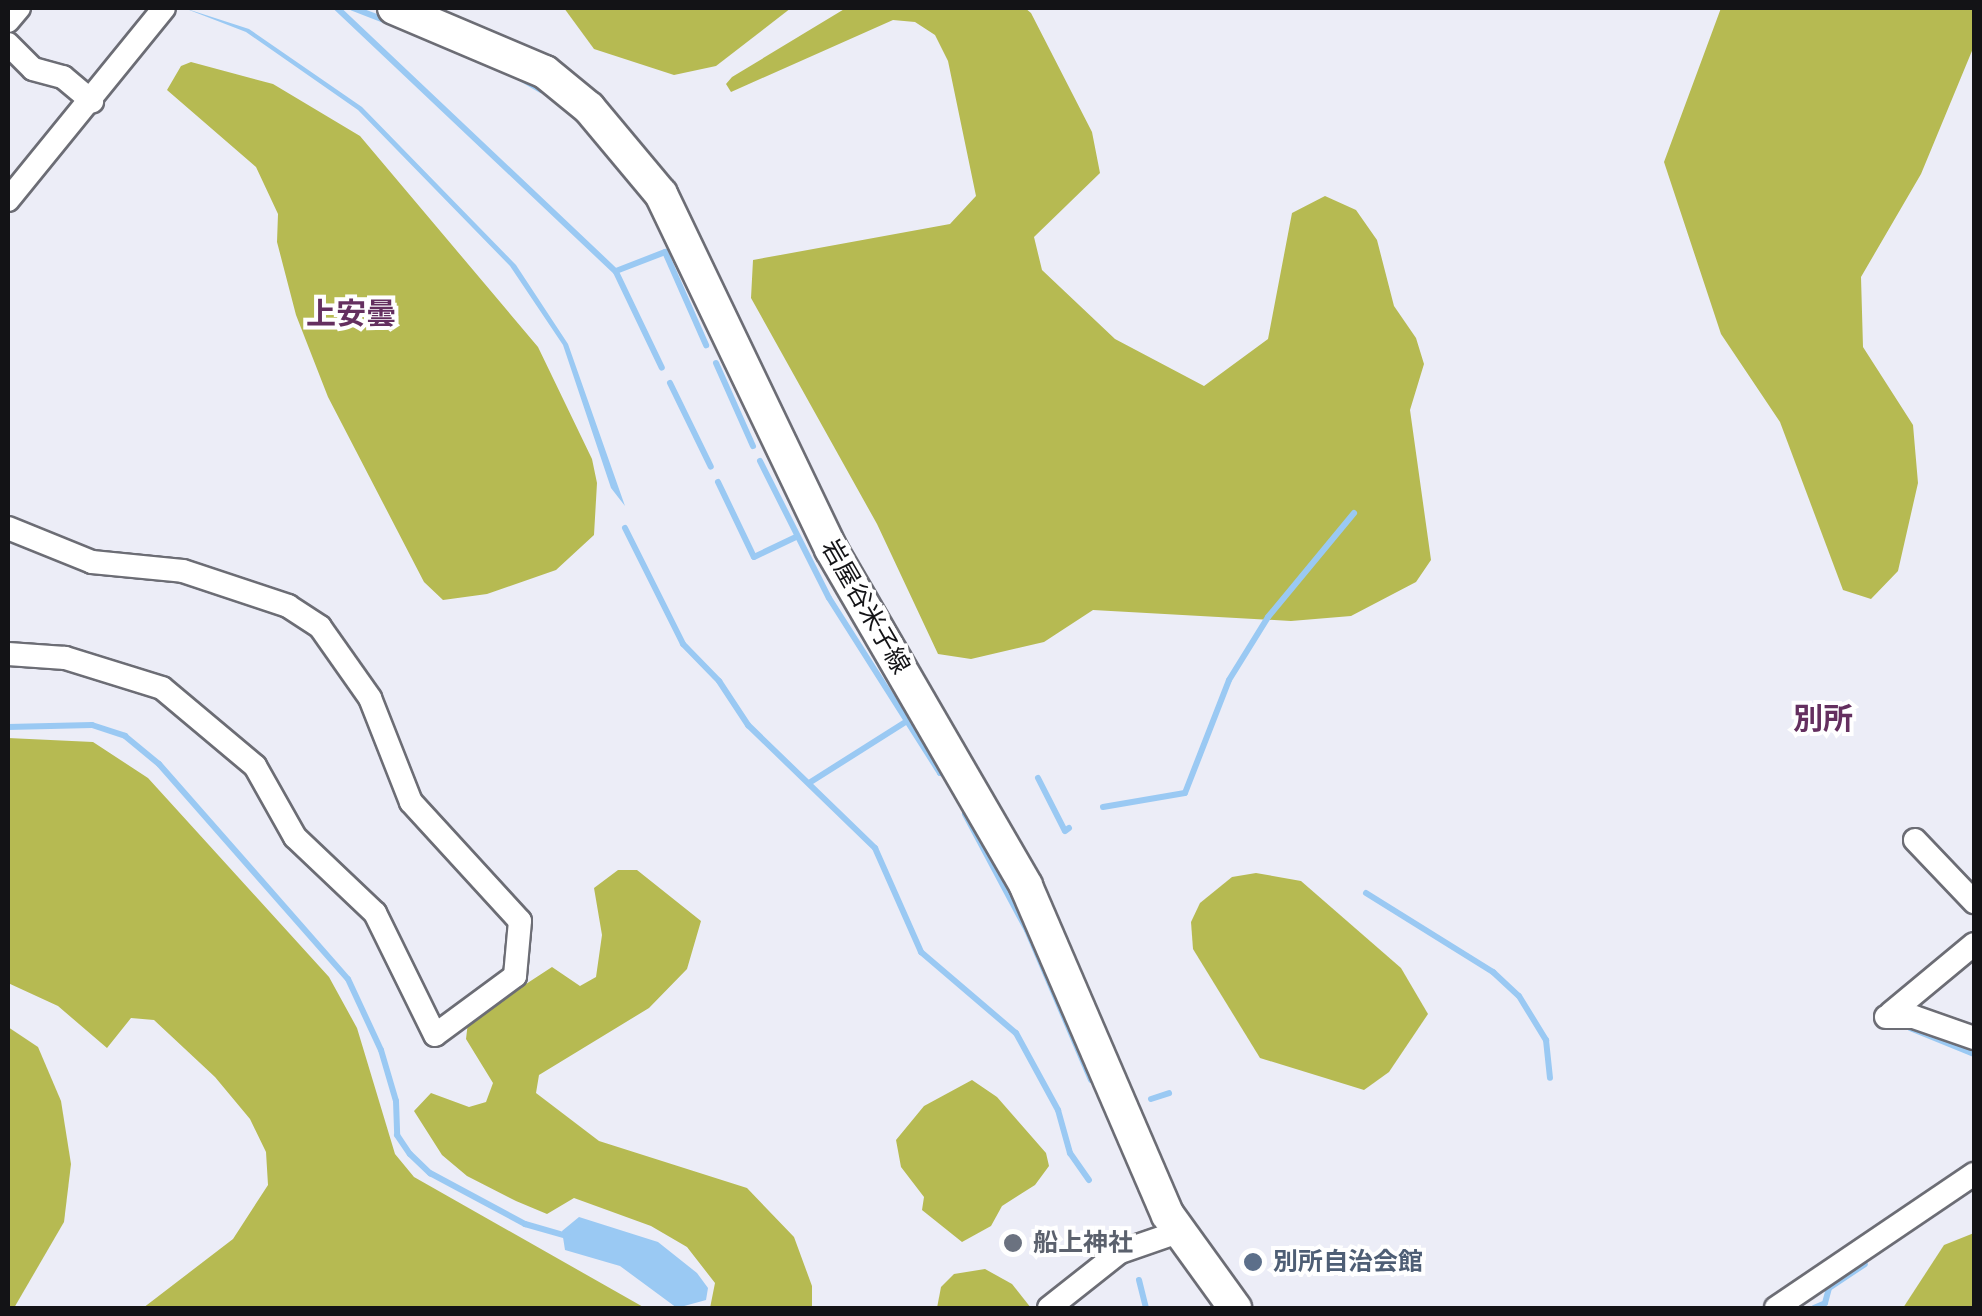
<!DOCTYPE html>
<meta charset="utf-8">
<style>
body{margin:0}
#map{position:relative;width:1982px;height:1316px;overflow:hidden;background:#ecedf7;font-family:"DejaVu Sans","Noto Sans JP",sans-serif}
div>[style]{position:absolute}
.forest>*{inset:0;background:#b6ba52}
.water>*{inset:0;background:#9ac9f3}
.stream>*{height:6px;margin:-3px;padding:0 3px;transform-origin:3px;border-radius:3px;background:#9ac9f3}
.roads{filter:drop-shadow(2px 0 #6c6d75) drop-shadow(-2px 0 #6c6d75) drop-shadow(0 2px #6c6d75) drop-shadow(0 -2px #6c6d75)}
.minor>*{height:22px;margin:-11px;padding:0 11px;transform-origin:11px;border-radius:11px;background:#fff}
.secondary>*{height:32px;margin:-16px;padding:0 16px;transform-origin:16px;border-radius:16px;background:#fff}
.dots>*{width:28px;height:28px;translate:-50% -50%;box-sizing:border-box;border:5px solid #fff;border-radius:50%}
span{translate:-50% -50%;white-space:nowrap;text-align:center;line-height:1.15;-webkit-text-stroke:8px #fff;paint-order:stroke}
.street-label{font-size:25px;color:#131316}
.worship-label{font-size:25px;color:#5b616d;font-weight:700}
.left{translate:0 -50%;text-align:left}
.service-label{font-size:25px;color:#4e5e75;font-weight:700}
.quarter-label{font-size:30px;color:#642f5f;font-weight:700}
.frame{position:absolute;inset:0;border:10px solid #131316;pointer-events:none}
</style>
<div id="map">
<div class="forest">
<i style="clip-path:polygon(564px 8px,791px 8px,716px 66px,674px 75px,594px 49px)"></i>
<i style="clip-path:polygon(846px 8px,1025px 8px,1031px 13px,1092px 132px,1100px 173px,1034px 237px,1042px 270px,1115px 339px,1204px 386px,1268px 339px,1292px 213px,1325px 196px,1356px 210px,1377px 240px,1394px 306px,1416px 338px,1424px 364px,1410px 410px,1431px 560px,1416px 582px,1351px 616px,1291px 621px,1093px 610px,1044px 642px,971px 659px,938px 654px,877px 524px,751px 298px,753px 260px,950px 224px,976px 196px,948px 61px,935px 35px,915px 22px,893px 20px,731px 92px,726px 84px,732px 77px)"></i>
<i style="clip-path:polygon(1721px 8px,1974px 8px,1974px 46px,1921px 174px,1861px 277px,1863px 347px,1913px 425px,1918px 483px,1898px 571px,1871px 599px,1843px 590px,1780px 422px,1721px 334px,1664px 162px)"></i>
<i style="clip-path:polygon(191px 62px,273px 84px,360px 136px,538px 347px,592px 459px,597px 483px,594px 535px,556px 570px,487px 594px,443px 600px,424px 582px,328px 397px,296px 315px,277px 242px,278px 214px,256px 167px,167px 90px,181px 66px)"></i>
<i style="clip-path:polygon(8px 738px,93px 742px,148px 778px,329px 977px,357px 1028px,395px 1154px,414px 1177px,645px 1308px,143px 1308px,233px 1239px,268px 1185px,266px 1152px,250px 1119px,215px 1077px,154px 1020px,131px 1018px,107px 1048px,58px 1006px,8px 983px)"></i>
<i style="clip-path:polygon(618px 870px,637px 870px,701px 921px,687px 969px,649px 1008px,539px 1075px,536px 1093px,599px 1141px,747px 1188px,794px 1237px,812px 1286px,812px 1308px,710px 1308px,715px 1283px,687px 1247px,651px 1226px,574px 1198px,547px 1214px,516px 1201px,467px 1176px,442px 1155px,414px 1111px,431px 1093px,469px 1107px,486px 1102px,493px 1083px,466px 1039px,468px 1022px,552px 967px,580px 986px,596px 977px,602px 935px,594px 888px)"></i>
<i style="clip-path:polygon(1256px 873px,1301px 881px,1401px 968px,1428px 1014px,1389px 1072px,1364px 1090px,1260px 1058px,1193px 949px,1191px 922px,1200px 903px,1232px 877px)"></i>
<i style="clip-path:polygon(8px 1027px,38px 1047px,61px 1101px,71px 1164px,64px 1222px,14px 1308px,8px 1308px)"></i>
<i style="clip-path:polygon(972px 1080px,997px 1097px,1046px 1153px,1049px 1166px,1035px 1185px,1002px 1206px,991px 1226px,962px 1242px,922px 1210px,924px 1197px,901px 1167px,896px 1140px,924px 1106px)"></i>
<i style="clip-path:polygon(1974px 1233px,1974px 1308px,1903px 1308px,1944px 1245px)"></i>
<i style="clip-path:polygon(985px 1269px,1012px 1284px,1031px 1308px,937px 1308px,941px 1287px,954px 1274px)"></i>
</div>
<div class="water">
<i style="clip-path:polygon(184px 8px,249px 29px,362px 107px,516px 265px,568px 344px,625px 506px,611px 488px,563px 345px,510px 266px,358px 110px,246px 32px)"></i>
<i style="clip-path:polygon(579px 1217px,658px 1242px,697px 1273px,708px 1288px,706px 1300px,677px 1308px,620px 1266px,565px 1250px,562px 1231px)"></i>
</div>
<div class="stream">
<i style="left:337px;top:8px;width:384px;rotate:43.4deg"></i>
<i style="left:616px;top:272px;width:106px;rotate:64.4deg"></i>
<i style="left:353px;top:8px;width:40px;rotate:21deg"></i>
<i style="left:520px;top:78px;width:24px;rotate:30deg"></i>
<i style="left:616px;top:271px;width:53px;rotate:-21.2deg"></i>
<i style="left:665px;top:252px;width:102px;rotate:66.2deg"></i>
<i style="left:716px;top:363px;width:91px;rotate:66deg"></i>
<i style="left:670px;top:383px;width:93px;rotate:64deg"></i>
<i style="left:760px;top:461px;width:153px;rotate:63.3deg"></i>
<i style="left:829px;top:598px;width:207px;rotate:57.6deg"></i>
<i style="left:940px;top:773px;width:7px;rotate:8deg"></i>
<i style="left:718px;top:482px;width:83px;rotate:64.4deg"></i>
<i style="left:754px;top:557px;width:47px;rotate:-25.5deg"></i>
<i style="left:625px;top:528px;width:130px;rotate:63.4deg"></i>
<i style="left:683px;top:644px;width:52px;rotate:45.8deg"></i>
<i style="left:719px;top:681px;width:53px;rotate:56.6deg"></i>
<i style="left:748px;top:725px;width:177px;rotate:44.1deg"></i>
<i style="left:875px;top:848px;width:114px;rotate:66.1deg"></i>
<i style="left:921px;top:952px;width:125px;rotate:40.5deg"></i>
<i style="left:1016px;top:1033px;width:88px;rotate:61.4deg"></i>
<i style="left:1058px;top:1110px;width:45px;rotate:74.4deg"></i>
<i style="left:1070px;top:1153px;width:33px;rotate:55deg"></i>
<i style="left:8px;top:727px;width:84px;rotate:-1.4deg"></i>
<i style="left:92px;top:725px;width:35px;rotate:18deg"></i>
<i style="left:125px;top:736px;width:44px;rotate:39.5deg"></i>
<i style="left:159px;top:764px;width:286px;rotate:48.7deg"></i>
<i style="left:348px;top:979px;width:78px;rotate:65.1deg"></i>
<i style="left:381px;top:1050px;width:53px;rotate:73.6deg"></i>
<i style="left:396px;top:1101px;width:34px;rotate:88deg"></i>
<i style="left:397px;top:1135px;width:23px;rotate:56deg"></i>
<i style="left:410px;top:1154px;width:28px;rotate:44deg"></i>
<i style="left:430px;top:1173px;width:108px;rotate:28.2deg"></i>
<i style="left:525px;top:1224px;width:44px;rotate:15.9deg"></i>
<i style="left:1038px;top:778px;width:59px;rotate:63deg"></i>
<i style="left:1065px;top:831px;width:5px;rotate:-37deg"></i>
<i style="left:809px;top:783px;width:116px;rotate:-32.3deg"></i>
<i style="left:1103px;top:807px;width:83px;rotate:-9.7deg"></i>
<i style="left:1185px;top:793px;width:121px;rotate:-68.7deg"></i>
<i style="left:1229px;top:680px;width:74px;rotate:-58.2deg"></i>
<i style="left:1268px;top:617px;width:135px;rotate:-50.4deg"></i>
<i style="left:965px;top:814px;width:132px;rotate:61.9deg"></i>
<i style="left:1027px;top:930px;width:163px;rotate:66.9deg"></i>
<i style="left:1366px;top:893px;width:150px;rotate:31.9deg"></i>
<i style="left:1493px;top:972px;width:35px;rotate:43deg"></i>
<i style="left:1519px;top:996px;width:52px;rotate:58.5deg"></i>
<i style="left:1546px;top:1040px;width:38px;rotate:84deg"></i>
<i style="left:1910px;top:1028px;width:69px;rotate:22.1deg"></i>
<i style="left:1151px;top:1099px;width:19px;rotate:-18deg"></i>
<i style="left:1139px;top:1280px;width:29px;rotate:76deg"></i>
<i style="left:1814px;top:1308px;width:12px;rotate:-24deg"></i>
<i style="left:1825px;top:1303px;width:16px;rotate:-75deg"></i>
<i style="left:1829px;top:1288px;width:43px;rotate:-33.7deg"></i>
</div>
<div class="roads">
<div class="minor">
<i style="left:8px;top:21px;width:17px;rotate:-50deg"></i>
<i style="left:8px;top:44px;width:35px;rotate:45deg"></i>
<i style="left:33px;top:69px;width:31px;rotate:15deg"></i>
<i style="left:63px;top:77px;width:38px;rotate:40deg"></i>
<i style="left:8px;top:200px;width:247px;rotate:-50.9deg"></i>
<i style="left:8px;top:528px;width:91px;rotate:22deg"></i>
<i style="left:92px;top:562px;width:91px;rotate:5.6deg"></i>
<i style="left:183px;top:571px;width:111px;rotate:18.4deg"></i>
<i style="left:288px;top:606px;width:38px;rotate:33deg"></i>
<i style="left:320px;top:627px;width:87px;rotate:54.8deg"></i>
<i style="left:370px;top:698px;width:112px;rotate:68.5deg"></i>
<i style="left:411px;top:802px;width:161px;rotate:47.5deg"></i>
<i style="left:520px;top:921px;width:55px;rotate:95.2deg"></i>
<i style="left:515px;top:976px;width:99px;rotate:143.6deg"></i>
<i style="left:435px;top:1035px;width:136px;rotate:-116.2deg"></i>
<i style="left:375px;top:913px;width:110px;rotate:-136.5deg"></i>
<i style="left:295px;top:837px;width:81px;rotate:-119.4deg"></i>
<i style="left:255px;top:766px;width:121px;rotate:-140deg"></i>
<i style="left:162px;top:688px;width:102px;rotate:-162.8deg"></i>
<i style="left:65px;top:658px;width:57px;rotate:-176deg"></i>
<i style="left:1915px;top:840px;width:86px;rotate:46.4deg"></i>
<i style="left:1891px;top:1013px;width:108px;rotate:-39.7deg"></i>
<i style="left:1886px;top:1017px;width:28px"></i>
<i style="left:1914px;top:1017px;width:64px;rotate:19.3deg"></i>
<i style="left:1049px;top:1308px;width:90px;rotate:-38.3deg"></i>
<i style="left:1120px;top:1252px;width:61px;rotate:-19deg"></i>
<i style="left:1776px;top:1308px;width:239px;rotate:-34.1deg"></i>
</div>
<div class="secondary">
<i style="left:394px;top:8px;width:164px;rotate:23deg"></i>
<i style="left:545px;top:72px;width:57px;rotate:39.3deg"></i>
<i style="left:589px;top:108px;width:112px;rotate:50.1deg"></i>
<i style="left:661px;top:194px;width:394px;rotate:64.4deg"></i>
<i style="left:831px;top:549px;width:389px;rotate:59.9deg"></i>
<i style="left:1026px;top:886px;width:358px;rotate:66.7deg"></i>
<i style="left:1168px;top:1215px;width:115px;rotate:54.2deg"></i>
</div>
</div>
<div class="dots">
<i style="left:1013px;top:1243px;background:#6b7280"></i>
<i style="left:1253px;top:1262px;background:#5c6f8a"></i>
</div>
<div class="street-label">
<span style="left:865px;top:607px;rotate:60deg">岩屋谷米子線</span>
</div>
<div class="worship-label">
<span class="left" style="left:1033px;top:1243px">船上神社</span>
</div>
<div class="service-label">
<span class="left" style="left:1273px;top:1262px">別所自治会館</span>
</div>
<div class="quarter-label">
<span style="left:351px;top:314px">上安曇</span>
<span style="left:1823px;top:719px">別所</span>
</div>
<div class="frame"></div>
</div>
